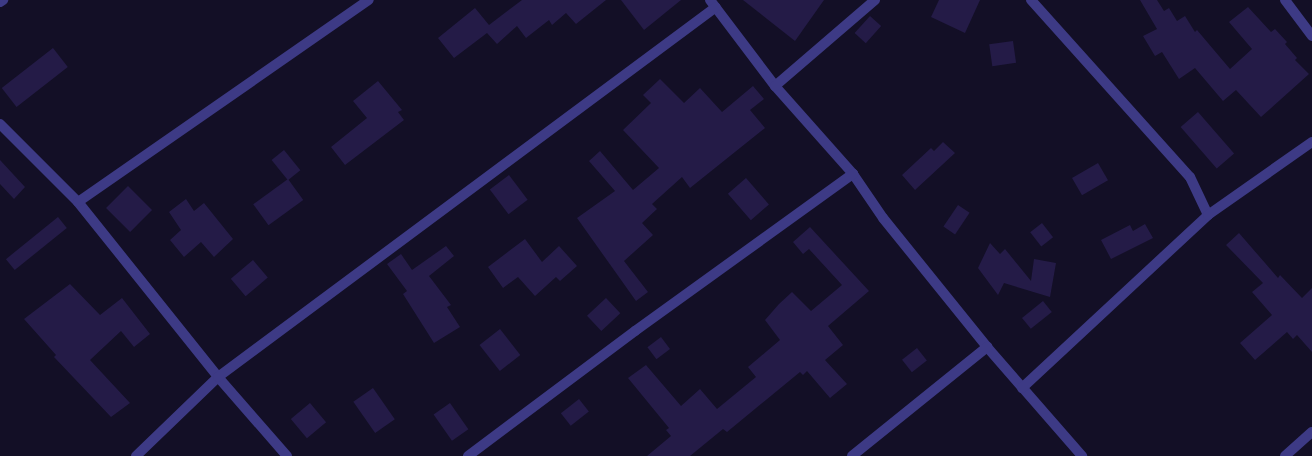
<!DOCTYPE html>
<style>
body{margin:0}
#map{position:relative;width:1312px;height:456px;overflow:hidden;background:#130f26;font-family:"Open Sans",sans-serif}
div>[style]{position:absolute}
.building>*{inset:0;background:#241b47;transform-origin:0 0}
.minor>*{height:10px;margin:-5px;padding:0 5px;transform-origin:5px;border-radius:5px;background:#3d3a85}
span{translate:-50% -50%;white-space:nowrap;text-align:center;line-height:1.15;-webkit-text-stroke:3px #130f26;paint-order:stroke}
</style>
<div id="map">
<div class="building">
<i style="clip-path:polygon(522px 0,606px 0,576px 24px,566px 13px,552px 25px,549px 20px,526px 38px,517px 26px,497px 44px,487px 33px,454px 58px,438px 38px,475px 8px,489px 25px)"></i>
<i style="clip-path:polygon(621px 0,681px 0,644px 30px)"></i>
<i style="clip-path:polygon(743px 0,824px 0,795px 41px)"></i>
<i style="clip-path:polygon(939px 0,980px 0,965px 33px,931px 17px)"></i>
<i style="clip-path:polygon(1140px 0,1157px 0,1164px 11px,1169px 8px,1177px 21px,1185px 16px,1195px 32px,1197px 30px,1230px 69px,1252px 49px,1229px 22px,1248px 7px,1271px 32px,1275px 29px,1287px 42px,1285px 44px,1297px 58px,1295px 60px,1309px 74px,1261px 117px,1236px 90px,1223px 101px,1195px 68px,1179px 79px,1162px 52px,1155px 56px,1143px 36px,1157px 29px)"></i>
<i style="left:870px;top:16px;width:15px;height:23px;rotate:42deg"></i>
<i style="left:1013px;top:41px;width:22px;height:24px;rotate:82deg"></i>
<i style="left:53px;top:48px;width:24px;height:65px;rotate:52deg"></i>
<i style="clip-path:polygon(660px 79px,684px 103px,700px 88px,722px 112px,753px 86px,764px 99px,750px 110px,765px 128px,690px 188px,682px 177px,652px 204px,657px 209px,642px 223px,653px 235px,624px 261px,648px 292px,636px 301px,577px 218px,615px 191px,589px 161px,600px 151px,633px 190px,659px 168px,623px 130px,651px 103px,643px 95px)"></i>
<i style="clip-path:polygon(378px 81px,402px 110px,398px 112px,404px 120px,345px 165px,331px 147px,367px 118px,353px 101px)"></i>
<i style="left:1198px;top:112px;width:55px;height:23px;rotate:49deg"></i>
<i style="clip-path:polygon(943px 142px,955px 153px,915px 190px,902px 175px,931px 148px,934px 151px)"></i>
<i style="left:284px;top:150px;width:26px;height:16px;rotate:51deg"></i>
<i style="clip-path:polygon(0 160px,25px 187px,14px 199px,0 184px)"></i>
<i style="left:1098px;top:163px;width:20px;height:30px;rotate:60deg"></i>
<i style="left:509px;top:175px;width:31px;height:24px;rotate:53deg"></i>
<i style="left:746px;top:178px;width:35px;height:24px;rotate:49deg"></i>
<i style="left:288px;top:179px;width:26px;height:43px;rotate:54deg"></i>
<i style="left:128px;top:186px;width:34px;height:31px;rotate:45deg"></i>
<i style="clip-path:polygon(186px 199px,194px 211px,204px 203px,233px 239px,214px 257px,201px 242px,184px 257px,170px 240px,181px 230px,169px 212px)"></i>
<i style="left:958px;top:205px;width:14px;height:26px;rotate:34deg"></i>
<i style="left:58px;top:217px;width:14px;height:67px;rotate:51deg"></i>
<i style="left:1042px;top:223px;width:18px;height:15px;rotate:52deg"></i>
<i style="clip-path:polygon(1145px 224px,1153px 238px,1111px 259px,1101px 240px,1130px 225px,1133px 231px)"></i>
<i style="clip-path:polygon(810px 227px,869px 291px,828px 326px,843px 345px,825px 360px,847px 384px,830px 398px,807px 371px,803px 375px,800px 372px,727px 432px,723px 429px,690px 456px,647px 456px,671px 436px,666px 430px,669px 428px,628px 378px,646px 365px,681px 406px,700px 389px,717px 409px,756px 377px,748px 367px,780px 340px,765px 320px,779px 304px,792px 292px,811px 311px,842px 285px,809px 249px,803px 254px,793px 242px)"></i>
<i style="clip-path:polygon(1239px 233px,1278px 278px,1280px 275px,1302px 298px,1312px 288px,1312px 352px,1297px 335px,1293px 339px,1287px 332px,1255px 360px,1240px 343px,1272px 315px,1252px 292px,1263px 283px,1226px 245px)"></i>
<i style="clip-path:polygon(525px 239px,542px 262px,559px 246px,577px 266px,560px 281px,556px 277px,535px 296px,518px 277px,503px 288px,488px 267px)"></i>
<i style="clip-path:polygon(990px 243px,1000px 254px,1005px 249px,1031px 281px,1034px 259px,1056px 263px,1050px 297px,1004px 283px,998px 295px,978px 268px)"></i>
<i style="clip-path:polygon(446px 246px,454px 256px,429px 276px,451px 305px,447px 307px,460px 327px,434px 343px,403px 294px,407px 291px,387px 264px,401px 254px,412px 270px)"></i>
<i style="left:253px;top:260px;width:23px;height:29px;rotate:50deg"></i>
<i style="clip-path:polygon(70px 284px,100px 315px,122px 298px,150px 334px,134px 347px,121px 331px,90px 360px,130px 403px,111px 417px,54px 357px,56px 355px,24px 319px)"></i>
<i style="left:606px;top:298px;width:21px;height:26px;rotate:47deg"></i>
<i style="left:1043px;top:301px;width:14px;height:27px;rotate:51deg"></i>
<i style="left:500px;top:329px;width:33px;height:26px;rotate:52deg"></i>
<i style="left:661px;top:337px;width:15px;height:17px;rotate:53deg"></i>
<i style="left:917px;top:348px;width:16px;height:19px;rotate:52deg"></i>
<i style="left:373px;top:388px;width:38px;height:24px;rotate:55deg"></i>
<i style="left:579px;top:399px;width:16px;height:23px;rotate:52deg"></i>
<i style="left:310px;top:403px;width:25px;height:25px;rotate:50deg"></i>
<i style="left:450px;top:403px;width:32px;height:20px;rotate:55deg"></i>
</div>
<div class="minor">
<i style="left:710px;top:0;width:108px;rotate:52.9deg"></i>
<i style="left:775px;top:86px;width:118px;rotate:48.4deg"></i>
<i style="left:853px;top:174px;width:53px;rotate:55.7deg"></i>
<i style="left:883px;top:218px;width:166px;rotate:51.1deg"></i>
<i style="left:987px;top:347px;width:145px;rotate:48.9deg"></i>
<i style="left:1031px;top:0;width:238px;rotate:48.1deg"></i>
<i style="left:1190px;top:177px;width:42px;rotate:64.7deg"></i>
<i style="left:1285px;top:0;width:45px;rotate:53.1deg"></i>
<i style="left:0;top:2px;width:4px;rotate:-34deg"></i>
<i style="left:775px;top:86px;width:132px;rotate:-40.7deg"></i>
<i style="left:0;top:124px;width:110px;rotate:45deg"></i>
<i style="left:78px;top:202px;width:224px;rotate:51.3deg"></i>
<i style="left:218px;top:377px;width:105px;rotate:48.9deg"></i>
<i style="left:78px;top:202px;width:354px;rotate:-34.8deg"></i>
<i style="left:1022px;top:388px;width:254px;rotate:-42.9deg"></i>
<i style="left:1208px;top:215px;width:127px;rotate:-35.1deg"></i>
<i style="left:136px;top:456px;width:114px;rotate:-43.9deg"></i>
<i style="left:218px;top:377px;width:620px;rotate:-36.61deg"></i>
<i style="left:468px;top:456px;width:209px;rotate:-36.8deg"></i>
<i style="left:635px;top:331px;width:269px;rotate:-35.8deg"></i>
<i style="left:852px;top:456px;width:174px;rotate:-38.9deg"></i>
<i style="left:1285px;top:456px;width:36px;rotate:-42deg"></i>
</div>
</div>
